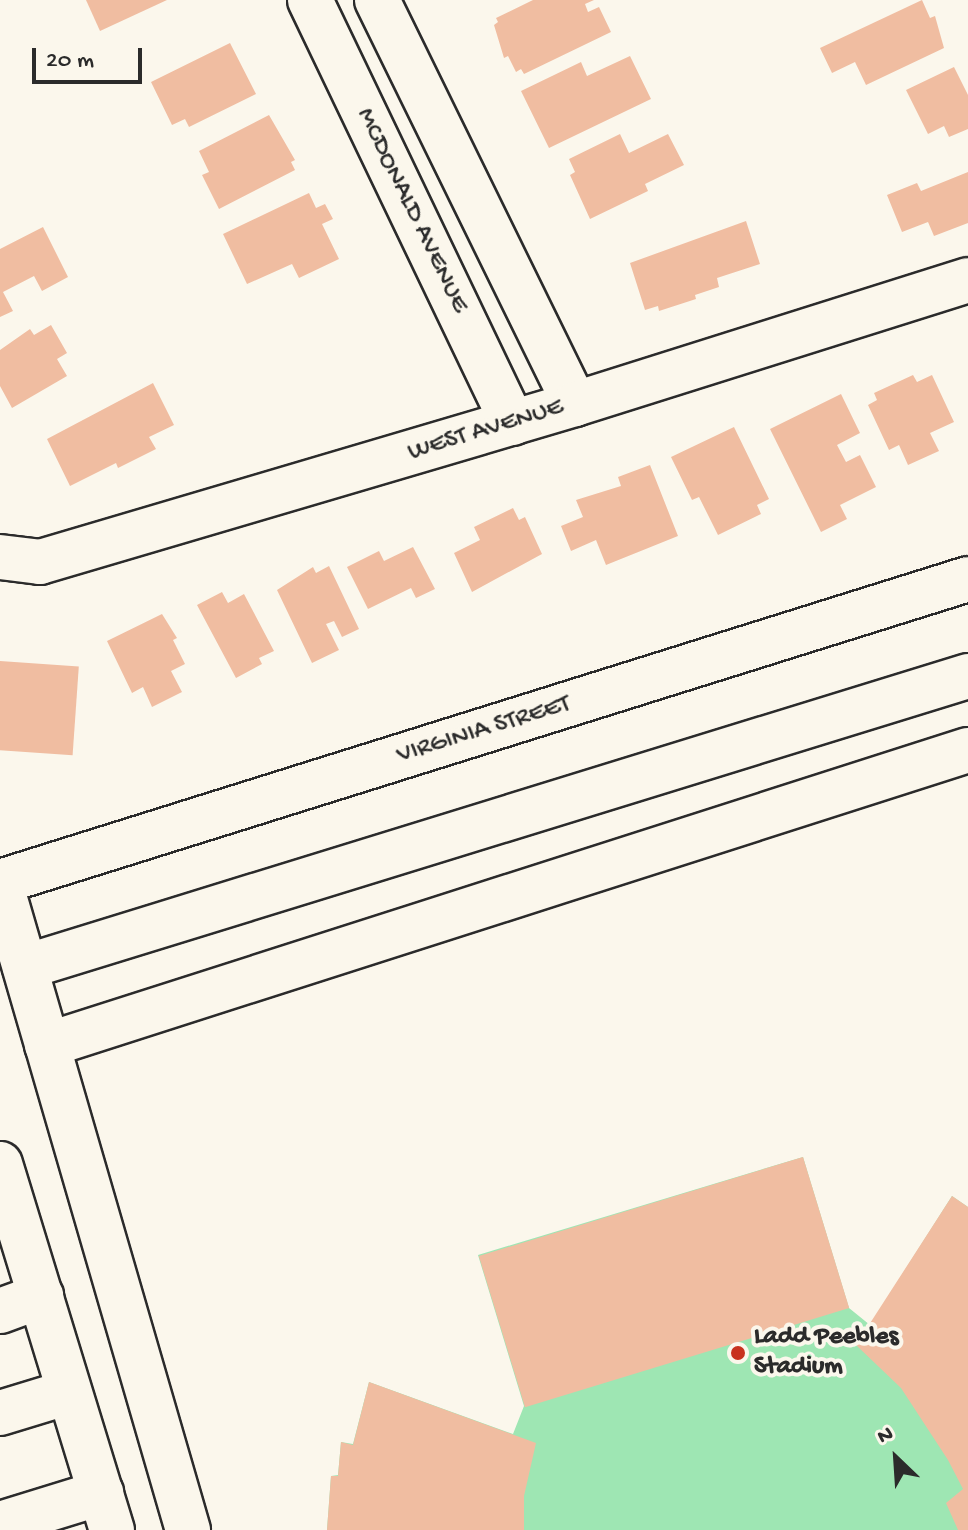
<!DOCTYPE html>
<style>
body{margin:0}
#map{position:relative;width:968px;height:1530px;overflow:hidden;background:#fbf7ec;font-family:"Gochi Hand",sans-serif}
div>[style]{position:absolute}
.green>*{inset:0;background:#9ee6b3}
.building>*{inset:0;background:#f0bda1;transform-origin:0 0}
.roads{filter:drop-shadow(2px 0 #2b2b2b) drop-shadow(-2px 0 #2b2b2b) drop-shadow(0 2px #2b2b2b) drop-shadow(0 -2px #2b2b2b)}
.minor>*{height:44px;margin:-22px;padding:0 22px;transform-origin:22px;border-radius:22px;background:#fbf7ec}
.dots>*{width:22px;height:22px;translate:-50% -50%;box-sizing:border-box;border:4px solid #fbf7ec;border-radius:50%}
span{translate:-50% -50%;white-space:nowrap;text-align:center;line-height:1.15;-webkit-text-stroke:8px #fbf7ec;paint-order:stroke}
.street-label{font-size:26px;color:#2b2b2b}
.poi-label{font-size:26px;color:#2b2b2b;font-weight:700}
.left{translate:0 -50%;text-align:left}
.north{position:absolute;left:856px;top:1418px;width:80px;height:80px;-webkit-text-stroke:6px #fbf7ec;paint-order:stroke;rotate:335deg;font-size:22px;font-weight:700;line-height:32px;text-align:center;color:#2b2b2b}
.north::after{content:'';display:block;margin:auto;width:28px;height:36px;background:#2b2b2b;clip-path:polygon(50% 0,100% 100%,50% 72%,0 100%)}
.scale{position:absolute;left:32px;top:48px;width:110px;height:36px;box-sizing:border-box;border:4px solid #2b2b2b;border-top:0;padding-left:10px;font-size:24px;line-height:28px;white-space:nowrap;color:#2b2b2b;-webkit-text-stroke:6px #fbf7ec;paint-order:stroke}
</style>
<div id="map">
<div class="green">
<i style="clip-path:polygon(803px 1157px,849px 1308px,870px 1325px,952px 1196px,968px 1207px,968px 1530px,327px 1530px,331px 1476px,338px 1475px,341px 1442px,353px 1444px,369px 1382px,513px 1434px,524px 1406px,478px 1255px)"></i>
</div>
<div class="building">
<i style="clip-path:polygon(86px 0,167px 0,100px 31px)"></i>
<i style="clip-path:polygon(533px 0,594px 0,585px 4px,588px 12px,599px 7px,611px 32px,524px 74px,521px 69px,516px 72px,508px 56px,504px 58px,494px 25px,498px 22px,496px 18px)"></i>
<i style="clip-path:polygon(922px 0,930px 18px,935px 16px,944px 48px,866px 85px,855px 62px,832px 73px,820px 48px)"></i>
<i style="clip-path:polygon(230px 43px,256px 94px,189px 127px,185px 119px,172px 125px,151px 82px)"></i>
<i style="clip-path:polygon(630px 56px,651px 99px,549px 148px,521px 91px,581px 62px,587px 76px)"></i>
<i style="clip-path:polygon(954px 67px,968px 95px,968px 129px,949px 137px,944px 126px,928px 134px,906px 90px)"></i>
<i style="clip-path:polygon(269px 115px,295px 160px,291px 162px,295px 170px,219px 209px,202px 175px,209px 172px,199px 151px)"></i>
<i style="clip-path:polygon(620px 134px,629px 153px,668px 134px,684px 165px,645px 184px,648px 191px,590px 219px,570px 175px,575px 172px,569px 159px)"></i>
<i style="clip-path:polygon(968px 172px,968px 223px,934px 236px,928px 222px,902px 232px,887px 195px,917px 183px,921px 191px)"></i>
<i style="clip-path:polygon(309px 193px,316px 208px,325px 204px,333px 219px,322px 224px,339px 259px,299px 278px,292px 264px,247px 284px,223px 234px)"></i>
<i style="clip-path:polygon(746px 221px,760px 264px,717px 278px,719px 287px,695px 295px,696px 299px,659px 311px,658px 306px,645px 310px,630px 263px)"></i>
<i style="clip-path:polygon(43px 227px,68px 277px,42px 291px,34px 276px,3px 292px,13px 311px,0 317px,0 249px)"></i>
<i style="clip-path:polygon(51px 325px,67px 353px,57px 359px,67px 376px,12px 408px,0 386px,0 350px,30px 329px,34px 335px)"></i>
<i style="clip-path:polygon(913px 375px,917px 382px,932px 375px,954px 422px,930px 433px,939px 451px,908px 465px,899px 445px,889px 450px,868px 405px,877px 400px,874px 393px)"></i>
<i style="clip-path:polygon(153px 383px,174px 425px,149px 437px,156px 449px,118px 468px,116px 463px,70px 486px,47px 439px)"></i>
<i style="clip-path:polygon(841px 394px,860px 433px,837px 445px,846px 462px,860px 455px,876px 487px,840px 505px,847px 519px,821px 532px,770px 429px)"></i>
<i style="clip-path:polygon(734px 427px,769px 499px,757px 505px,761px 514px,718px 535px,699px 497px,692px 500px,671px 457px)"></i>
<i style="clip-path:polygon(650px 465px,678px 536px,606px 565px,596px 540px,571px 551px,561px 526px,583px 517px,576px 500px,621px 486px,618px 477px)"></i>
<i style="clip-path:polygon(513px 508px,519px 520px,525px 517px,542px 554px,472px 592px,454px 553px,480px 540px,474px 527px)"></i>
<i style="clip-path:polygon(413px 547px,435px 589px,416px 598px,411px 588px,368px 609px,347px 567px,379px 551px,384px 561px)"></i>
<i style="clip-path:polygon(329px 566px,359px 629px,342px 637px,334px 621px,326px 624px,339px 650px,312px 663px,277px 590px,313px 567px,316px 573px)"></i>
<i style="clip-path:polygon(222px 592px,228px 603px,244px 594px,274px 651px,259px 658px,262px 664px,236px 678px,197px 605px)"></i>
<i style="clip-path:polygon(162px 614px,177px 638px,173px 640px,185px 664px,171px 671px,182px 692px,152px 707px,143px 687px,132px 693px,107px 641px)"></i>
<i style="left:0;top:661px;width:79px;height:89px;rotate:4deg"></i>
<i style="left:803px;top:1157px;width:158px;height:339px;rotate:73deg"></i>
<i style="clip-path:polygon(952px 1196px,968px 1207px,968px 1530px,958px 1530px,946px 1503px,963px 1489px,948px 1460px,901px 1388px,856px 1345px)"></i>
<i style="clip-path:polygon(369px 1382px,536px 1443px,524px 1496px,524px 1530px,327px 1530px,331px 1476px,338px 1476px,341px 1442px,353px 1445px)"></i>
</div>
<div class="roads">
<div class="minor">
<i style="left:310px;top:0;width:469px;rotate:64.4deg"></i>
<i style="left:377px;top:0;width:450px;rotate:63.9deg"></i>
<i style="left:0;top:557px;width:40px;rotate:7.1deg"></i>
<i style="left:40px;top:562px;width:558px;rotate:-16.45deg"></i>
<i style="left:575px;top:404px;width:412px;rotate:-17.5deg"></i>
<i style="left:0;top:882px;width:1014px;rotate:-17.38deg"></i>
<i style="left:0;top:882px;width:675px;rotate:73.82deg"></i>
<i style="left:25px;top:967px;width:987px;rotate:-17.15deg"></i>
<i style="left:47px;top:1045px;width:967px;rotate:-17.76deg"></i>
<i style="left:0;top:1164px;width:383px;rotate:73deg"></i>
<i style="left:0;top:1311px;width:44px;rotate:-20.1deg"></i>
<i style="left:0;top:1413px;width:72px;rotate:-16.9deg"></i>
<i style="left:0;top:1524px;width:106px;rotate:-17.1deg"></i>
</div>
</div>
<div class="dots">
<i style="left:738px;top:1353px;background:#c8321e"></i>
</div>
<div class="street-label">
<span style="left:411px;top:211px;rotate:64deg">MCDONALD AVENUE</span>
<span style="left:486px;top:431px;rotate:-17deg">WEST AVENUE</span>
<span style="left:484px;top:731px;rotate:-17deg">VIRGINIA STREET</span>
</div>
<div class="poi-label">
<span class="left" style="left:754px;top:1353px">Ladd Peebles<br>Stadium</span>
</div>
<div class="north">N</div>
<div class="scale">20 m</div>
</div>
